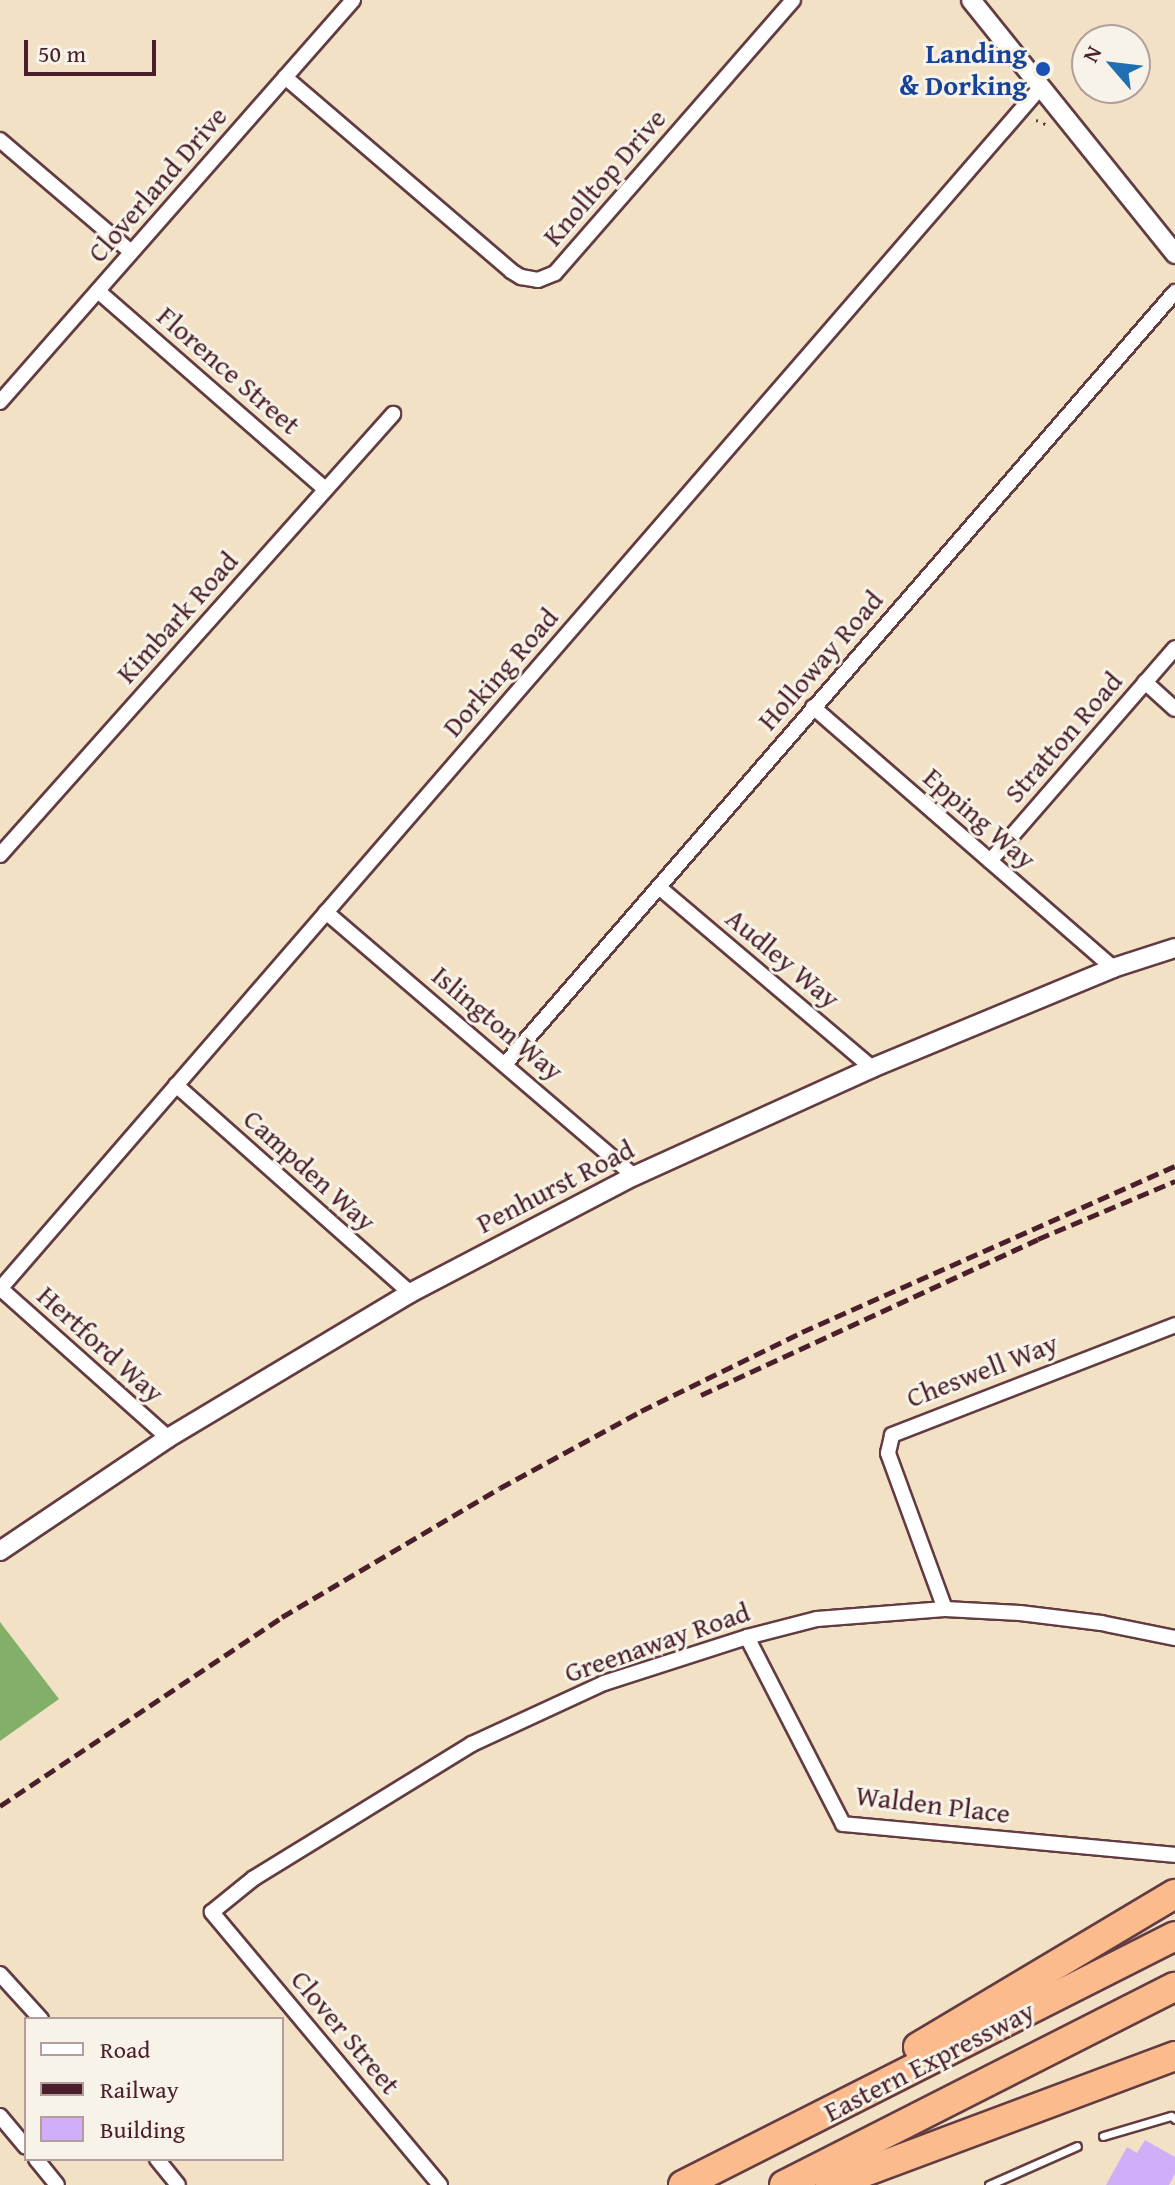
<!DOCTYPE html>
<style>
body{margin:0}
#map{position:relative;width:1175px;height:2185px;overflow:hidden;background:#f3e1c6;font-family:"Gentium Book Plus",serif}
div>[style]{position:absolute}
.forest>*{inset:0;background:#82b068}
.building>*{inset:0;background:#d0aff8}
.path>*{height:3px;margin-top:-1.5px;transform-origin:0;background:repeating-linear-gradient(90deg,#633c42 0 2px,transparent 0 8px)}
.roads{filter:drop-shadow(2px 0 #633c42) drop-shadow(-2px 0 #633c42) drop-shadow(0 2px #633c42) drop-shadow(0 -2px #633c42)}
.service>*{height:7px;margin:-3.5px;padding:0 3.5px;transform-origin:3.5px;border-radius:3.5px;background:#fff}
.minor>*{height:14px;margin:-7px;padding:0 7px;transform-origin:7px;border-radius:7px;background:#fff}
.tertiary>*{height:18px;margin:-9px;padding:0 9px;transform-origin:9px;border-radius:9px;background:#fff}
.motorway>*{height:28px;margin:-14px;padding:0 14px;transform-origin:14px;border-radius:14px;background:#fbbb8c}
.rail>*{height:5px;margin-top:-2.5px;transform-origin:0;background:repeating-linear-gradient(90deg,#4a1f2b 0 12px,transparent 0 18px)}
.dots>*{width:22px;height:22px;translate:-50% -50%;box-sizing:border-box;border:4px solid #f7f3e8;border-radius:50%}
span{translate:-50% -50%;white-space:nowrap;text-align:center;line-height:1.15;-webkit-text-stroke:6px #f7f3e8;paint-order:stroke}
.transit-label{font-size:28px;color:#164399;font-weight:700}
.right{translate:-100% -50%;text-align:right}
.street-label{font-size:28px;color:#4a1f2b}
.legend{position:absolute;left:24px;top:2017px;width:260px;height:144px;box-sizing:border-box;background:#f7f3e8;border:2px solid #b29e9c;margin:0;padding:10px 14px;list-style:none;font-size:24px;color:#4a1f2b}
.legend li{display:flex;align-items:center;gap:16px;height:40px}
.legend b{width:40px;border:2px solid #b29e9c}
.north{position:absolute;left:1071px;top:24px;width:80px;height:80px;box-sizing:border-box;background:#f7f3e8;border:2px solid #b29e9c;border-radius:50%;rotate:298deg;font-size:22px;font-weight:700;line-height:32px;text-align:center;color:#4a1f2b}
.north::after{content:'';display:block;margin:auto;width:28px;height:36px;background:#1f6fb2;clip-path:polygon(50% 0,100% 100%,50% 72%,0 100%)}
.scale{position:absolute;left:24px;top:40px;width:132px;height:36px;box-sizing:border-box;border:4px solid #4a1f2b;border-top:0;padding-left:10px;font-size:24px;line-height:28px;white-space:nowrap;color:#4a1f2b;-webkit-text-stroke:6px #f7f3e8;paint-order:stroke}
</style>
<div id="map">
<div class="forest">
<i style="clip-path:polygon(0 1622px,59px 1699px,0 1741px)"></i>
</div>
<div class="building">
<i style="clip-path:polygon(1145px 2140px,1175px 2157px,1175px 2174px,1169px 2185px,1106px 2185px,1127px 2147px,1137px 2153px)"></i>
</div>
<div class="path">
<i style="left:1036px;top:120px;width:13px;rotate:23deg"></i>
</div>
<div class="roads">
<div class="service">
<i style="left:1103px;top:2136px;width:71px;rotate:-16.4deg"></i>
<i style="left:1171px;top:2116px;width:5px;rotate:37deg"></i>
<i style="left:989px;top:2185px;width:96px;rotate:-23.9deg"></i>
</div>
<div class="minor">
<i style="left:285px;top:77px;width:298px;rotate:40.6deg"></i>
<i style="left:511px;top:271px;width:12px;rotate:31deg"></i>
<i style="left:521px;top:277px;width:17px;rotate:10deg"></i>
<i style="left:538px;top:280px;width:18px;rotate:-22deg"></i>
<i style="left:555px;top:273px;width:362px;rotate:-48.9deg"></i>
<i style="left:0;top:140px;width:172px;rotate:40.5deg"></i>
<i style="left:98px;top:291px;width:301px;rotate:41.1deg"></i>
<i style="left:0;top:402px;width:535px;rotate:-48.71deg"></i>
<i style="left:1145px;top:682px;width:40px;rotate:42deg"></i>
<i style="left:813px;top:707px;width:398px;rotate:41deg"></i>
<i style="left:0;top:855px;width:591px;rotate:-48.29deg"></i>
<i style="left:990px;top:861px;width:282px;rotate:-49deg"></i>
<i style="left:660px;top:888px;width:278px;rotate:40.3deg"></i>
<i style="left:326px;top:912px;width:406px;rotate:40.6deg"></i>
<i style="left:506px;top:1063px;width:1021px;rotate:-49.05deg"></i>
<i style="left:176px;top:1085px;width:313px;rotate:41.6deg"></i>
<i style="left:0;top:1289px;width:1589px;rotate:-49.11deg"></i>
<i style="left:1px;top:1289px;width:224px;rotate:41.7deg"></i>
<i style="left:945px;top:1609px;width:166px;rotate:-110.1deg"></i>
<i style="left:888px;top:1453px;width:18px;rotate:-77deg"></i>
<i style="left:892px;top:1435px;width:304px;rotate:-21.2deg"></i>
<i style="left:747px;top:1637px;width:210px;rotate:62.8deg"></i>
<i style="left:843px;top:1824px;width:333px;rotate:5.3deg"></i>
<i style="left:0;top:1974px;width:61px;rotate:47.7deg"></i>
<i style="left:0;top:2116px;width:40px;rotate:50deg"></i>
<i style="left:36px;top:2159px;width:33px;rotate:51deg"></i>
<i style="left:157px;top:2159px;width:33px;rotate:51deg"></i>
<i style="left:440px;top:2185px;width:356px;rotate:-129.9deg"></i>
<i style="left:212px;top:1912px;width:54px;rotate:-39deg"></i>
<i style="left:254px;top:1878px;width:256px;rotate:-31.6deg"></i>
<i style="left:472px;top:1744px;width:145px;rotate:-24.8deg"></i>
<i style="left:604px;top:1683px;width:150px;rotate:-17.8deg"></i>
<i style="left:747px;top:1637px;width:72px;rotate:-14.4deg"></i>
<i style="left:817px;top:1619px;width:128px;rotate:-4.5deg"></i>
<i style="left:945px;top:1609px;width:75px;rotate:3.1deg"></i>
<i style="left:1020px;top:1613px;width:82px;rotate:7deg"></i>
<i style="left:1101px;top:1623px;width:76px;rotate:11.5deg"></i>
</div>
<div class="tertiary">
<i style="left:971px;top:0;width:326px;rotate:51.2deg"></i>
<i style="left:0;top:1551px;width:202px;rotate:-33.9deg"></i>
<i style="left:168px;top:1438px;width:282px;rotate:-30.9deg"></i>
<i style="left:410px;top:1293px;width:253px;rotate:-27.6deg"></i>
<i style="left:634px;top:1176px;width:261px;rotate:-24.4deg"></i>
<i style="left:872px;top:1068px;width:261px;rotate:-22.5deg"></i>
<i style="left:1113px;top:968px;width:65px;rotate:-17.9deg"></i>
</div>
<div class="motorway">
<i style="left:918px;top:2047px;width:299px;rotate:-30.8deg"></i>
<i style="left:683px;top:2185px;width:551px;rotate:-26.84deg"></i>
<i style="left:784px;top:2185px;width:438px;rotate:-26.9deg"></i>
<i style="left:830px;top:2185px;width:368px;rotate:-20.5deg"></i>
</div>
</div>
<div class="rail">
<i style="left:701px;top:1395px;width:371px;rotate:-24.8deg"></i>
<i style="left:1038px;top:1239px;width:149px;rotate:-22.9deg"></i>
<i style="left:0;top:1806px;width:339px;rotate:-33.8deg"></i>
<i style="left:282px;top:1617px;width:253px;rotate:-30.6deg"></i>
<i style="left:500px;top:1488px;width:161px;rotate:-28.6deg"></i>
<i style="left:641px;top:1411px;width:179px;rotate:-26.1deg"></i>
<i style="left:802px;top:1332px;width:408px;rotate:-24deg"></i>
</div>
<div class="dots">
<i style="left:1043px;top:69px;background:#1a4fb4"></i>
</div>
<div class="transit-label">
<span class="right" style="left:1027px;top:69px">Landing<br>&amp; Dorking</span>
</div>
<div class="street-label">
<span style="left:604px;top:177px;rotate:-49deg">Knolltop Drive</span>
<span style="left:157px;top:184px;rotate:-49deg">Cloverland Drive</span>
<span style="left:229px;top:370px;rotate:41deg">Florence Street</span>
<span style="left:177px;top:617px;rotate:-48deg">Kimbark Road</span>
<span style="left:820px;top:660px;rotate:-49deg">Holloway Road</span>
<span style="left:500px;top:672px;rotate:-49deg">Dorking Road</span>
<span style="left:1063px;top:737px;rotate:-49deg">Stratton Road</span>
<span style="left:980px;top:818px;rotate:41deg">Epping Way</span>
<span style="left:783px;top:958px;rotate:40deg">Audley Way</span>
<span style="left:498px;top:1023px;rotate:40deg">Islington Way</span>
<span style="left:310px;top:1170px;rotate:42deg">Campden Way</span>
<span style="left:555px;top:1186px;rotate:-27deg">Penhurst Road</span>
<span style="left:101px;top:1344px;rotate:42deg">Hertford Way</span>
<span style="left:982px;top:1370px;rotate:-21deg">Cheswell Way</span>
<span style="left:657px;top:1642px;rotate:-19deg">Greenaway Road</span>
<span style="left:933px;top:1804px;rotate:7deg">Walden Place</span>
<span style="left:346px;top:2032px;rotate:50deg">Clover Street</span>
<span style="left:929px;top:2061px;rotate:-27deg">Eastern Expressway</span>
</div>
<ul class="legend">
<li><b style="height:10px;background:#fff"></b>Road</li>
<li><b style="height:10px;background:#4a1f2b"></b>Railway</li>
<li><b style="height:22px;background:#d0aff8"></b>Building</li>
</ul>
<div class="north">N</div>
<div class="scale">50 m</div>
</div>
